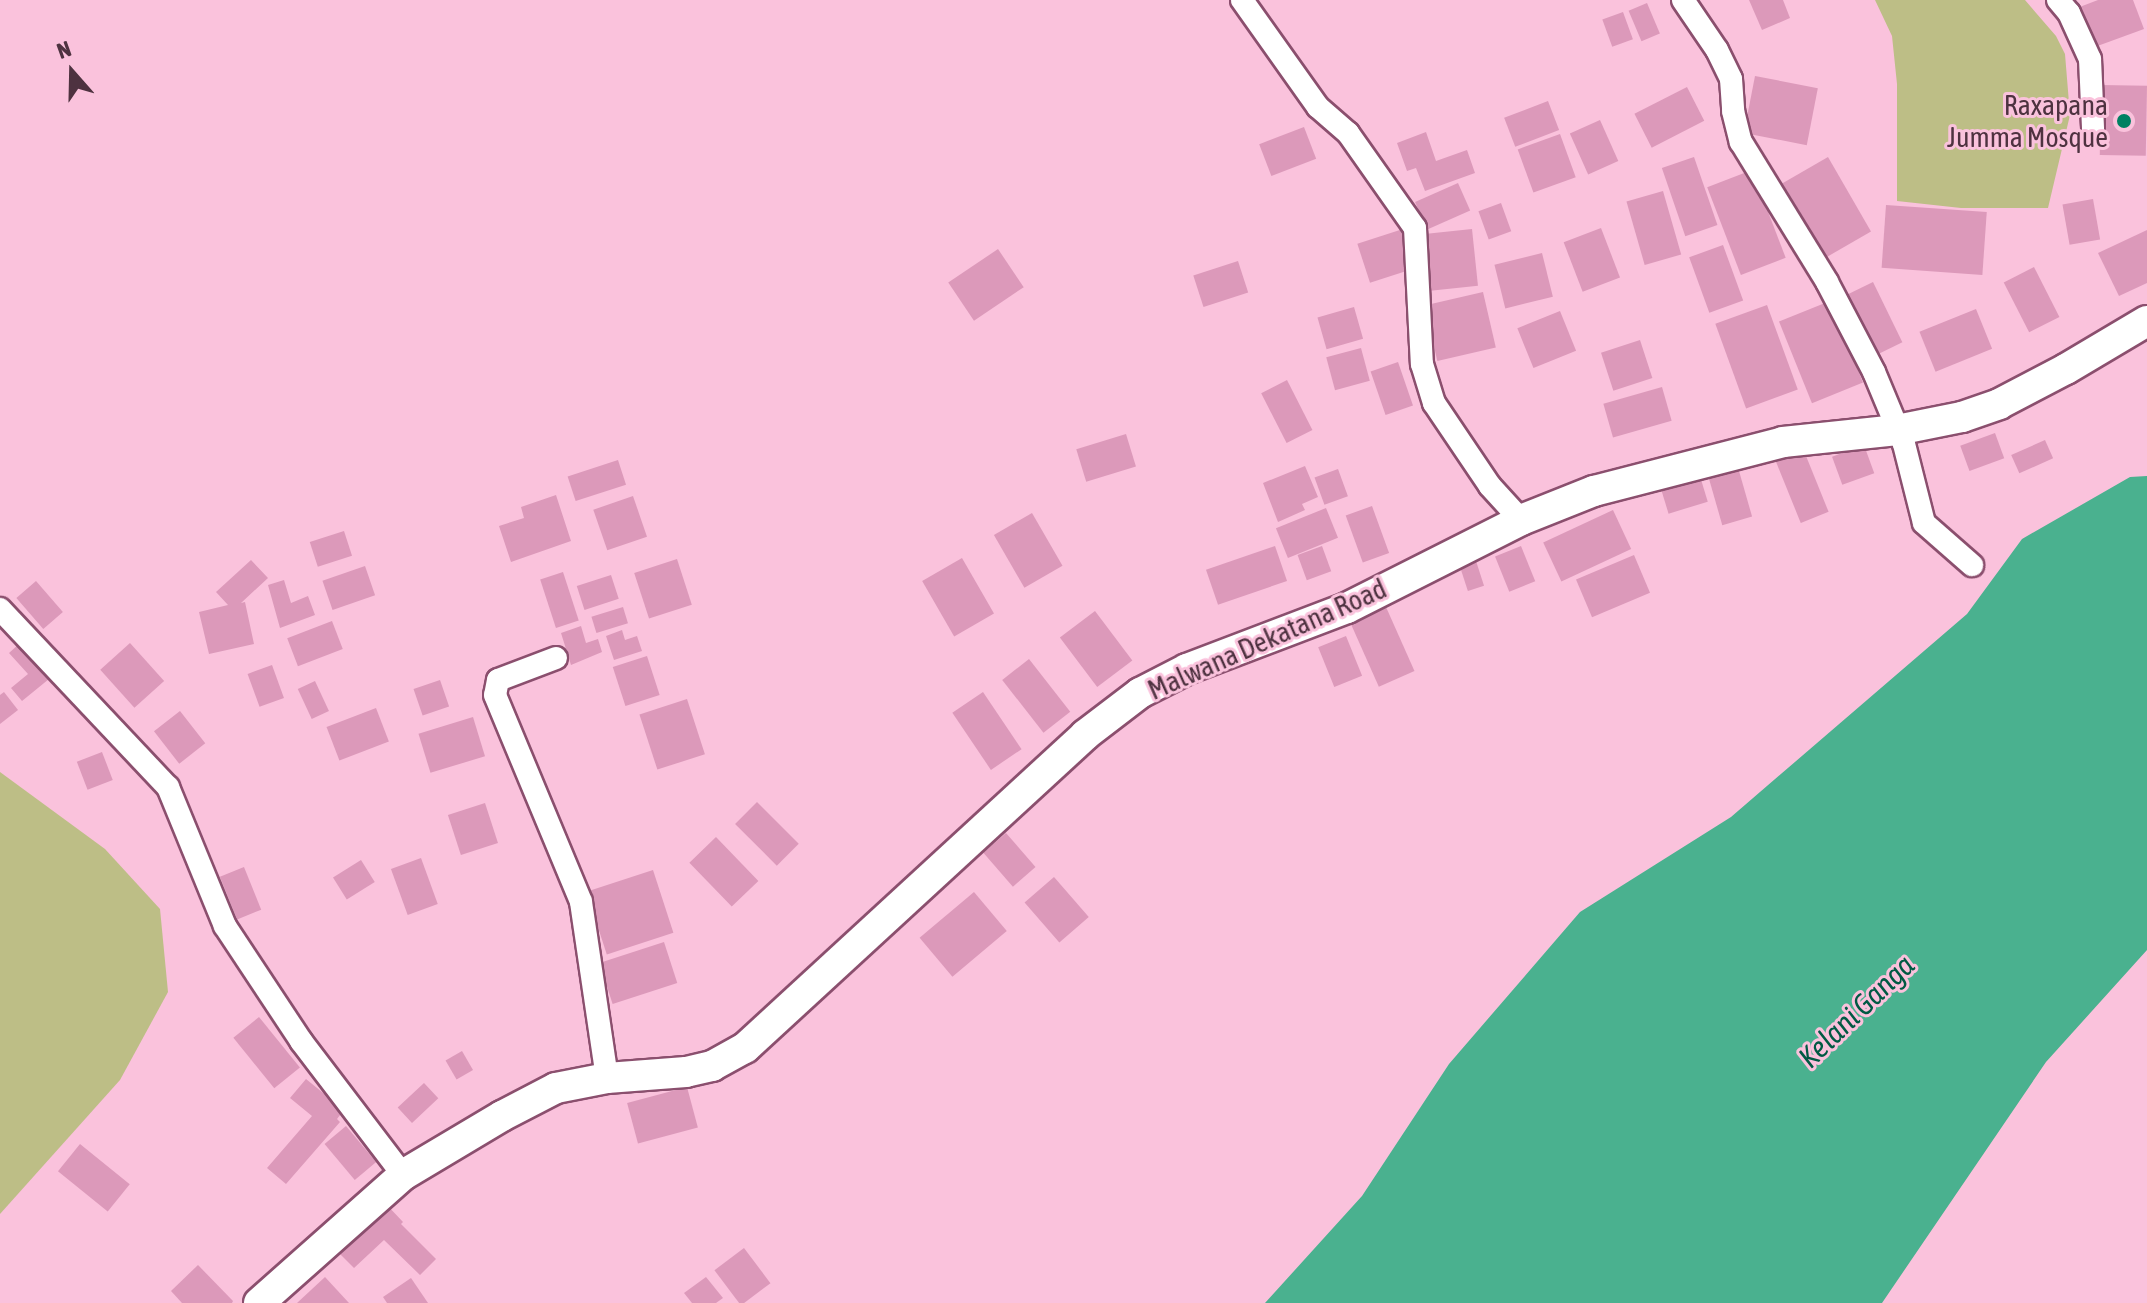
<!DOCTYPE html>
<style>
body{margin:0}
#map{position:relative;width:2147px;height:1303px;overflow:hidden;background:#fac2dc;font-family:"Asap Condensed",sans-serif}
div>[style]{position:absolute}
.green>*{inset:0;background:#bdbe86}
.water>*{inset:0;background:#4ab18f}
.building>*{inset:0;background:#dc99ba;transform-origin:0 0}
.roads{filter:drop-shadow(2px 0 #8b4f6e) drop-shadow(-2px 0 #8b4f6e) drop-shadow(0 2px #8b4f6e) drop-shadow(0 -2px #8b4f6e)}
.street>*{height:22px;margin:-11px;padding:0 11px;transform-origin:11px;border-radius:11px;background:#fff}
.secondary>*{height:30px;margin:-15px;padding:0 15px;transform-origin:15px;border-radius:15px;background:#fff}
.dots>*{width:22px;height:22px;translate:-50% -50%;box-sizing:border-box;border:4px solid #fac2dc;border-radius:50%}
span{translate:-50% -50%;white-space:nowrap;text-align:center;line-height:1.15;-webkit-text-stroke:6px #fac2dc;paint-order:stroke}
.poi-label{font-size:28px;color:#4e3240}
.right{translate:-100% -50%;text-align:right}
.street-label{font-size:28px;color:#4e3240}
.water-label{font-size:30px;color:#005943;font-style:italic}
.north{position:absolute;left:32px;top:32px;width:80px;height:80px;-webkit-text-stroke:6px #fac2dc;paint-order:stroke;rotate:340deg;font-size:22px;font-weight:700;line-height:32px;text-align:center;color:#4e3240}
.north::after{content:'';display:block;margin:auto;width:28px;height:36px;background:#4e3240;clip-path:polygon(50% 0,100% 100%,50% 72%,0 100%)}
</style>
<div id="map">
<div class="green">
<i style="clip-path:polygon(1875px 0,2025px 0,2056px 36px,2065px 54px,2070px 115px,2048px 208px,1961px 208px,1897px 201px,1897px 84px,1892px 36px)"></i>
<i style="clip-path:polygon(0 772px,105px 849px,160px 909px,168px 992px,120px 1080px,0 1214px)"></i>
</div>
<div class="water">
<i style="clip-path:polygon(2147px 476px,2147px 950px,2046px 1062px,1882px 1303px,1265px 1303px,1362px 1196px,1449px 1064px,1580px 912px,1731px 817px,1967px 614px,2022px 539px,2130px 477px)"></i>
</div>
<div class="building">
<i style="clip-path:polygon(1749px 0,1783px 0,1790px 18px,1762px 30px)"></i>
<i style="clip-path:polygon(2098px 0,2133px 0,2144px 29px,2092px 48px,2077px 8px)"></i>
<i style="left:1647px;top:3px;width:33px;height:20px;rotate:67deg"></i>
<i style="left:1623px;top:12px;width:29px;height:22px;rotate:70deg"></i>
<i style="left:1755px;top:76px;width:64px;height:58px;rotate:11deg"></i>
<i style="left:2101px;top:85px;width:46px;height:70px;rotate:1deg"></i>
<i style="left:1687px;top:87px;width:38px;height:59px;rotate:63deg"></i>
<i style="left:1548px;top:101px;width:31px;height:47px;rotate:69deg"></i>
<i style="left:1600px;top:120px;width:45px;height:33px;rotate:66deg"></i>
<i style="left:1304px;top:127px;width:34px;height:48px;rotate:69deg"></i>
<i style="clip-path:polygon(1426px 132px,1436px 161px,1467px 150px,1475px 173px,1425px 191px,1416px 168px,1407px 171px,1397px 143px)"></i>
<i style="left:1560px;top:134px;width:46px;height:45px;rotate:70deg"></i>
<i style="left:1694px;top:157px;width:72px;height:34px;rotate:71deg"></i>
<i style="left:1828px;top:157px;width:86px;height:56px;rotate:60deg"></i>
<i style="left:1752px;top:170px;width:94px;height:48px;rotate:69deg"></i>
<i style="left:1458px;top:183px;width:30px;height:47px;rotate:66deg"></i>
<i style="left:1663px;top:191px;width:66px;height:38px;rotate:74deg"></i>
<i style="left:2093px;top:199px;width:41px;height:31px;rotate:80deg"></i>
<i style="left:1501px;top:203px;width:30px;height:24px;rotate:70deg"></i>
<i style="left:1886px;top:205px;width:101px;height:63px;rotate:4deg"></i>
<i style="left:1601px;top:228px;width:53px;height:40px;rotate:69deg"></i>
<i style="left:1403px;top:229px;width:41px;height:48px;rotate:72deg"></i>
<i style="left:1472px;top:229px;width:57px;height:50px;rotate:84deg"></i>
<i style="clip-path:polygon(2147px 230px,2147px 283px,2119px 296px,2098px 253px)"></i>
<i style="left:1723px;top:245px;width:59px;height:36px;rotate:70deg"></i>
<i style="left:998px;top:249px;width:46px;height:60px;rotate:56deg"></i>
<i style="left:1542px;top:253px;width:45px;height:49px;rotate:76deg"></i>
<i style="left:1238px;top:261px;width:33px;height:47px;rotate:72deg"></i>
<i style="left:2034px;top:267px;width:56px;height:34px;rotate:63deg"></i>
<i style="left:1873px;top:282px;width:67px;height:29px;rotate:64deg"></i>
<i style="left:1483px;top:292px;width:57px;height:60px;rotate:77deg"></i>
<i style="left:1830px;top:301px;width:88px;height:55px;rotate:68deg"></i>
<i style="left:1767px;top:305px;width:90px;height:55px;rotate:70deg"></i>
<i style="left:1354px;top:307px;width:33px;height:38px;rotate:74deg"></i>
<i style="left:1976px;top:309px;width:43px;height:61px;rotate:68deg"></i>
<i style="left:1560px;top:311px;width:43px;height:46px;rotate:68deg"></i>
<i style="left:1640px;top:340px;width:40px;height:41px;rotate:72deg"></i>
<i style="left:1361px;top:348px;width:34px;height:36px;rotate:75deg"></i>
<i style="left:1398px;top:362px;width:46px;height:29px;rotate:71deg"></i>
<i style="left:1287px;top:380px;width:56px;height:29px;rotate:63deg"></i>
<i style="left:1662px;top:387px;width:35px;height:61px;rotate:74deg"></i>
<i style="left:1995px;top:433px;width:27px;height:37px;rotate:70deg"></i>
<i style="left:1126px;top:434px;width:34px;height:52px;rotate:73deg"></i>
<i style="left:2045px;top:440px;width:20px;height:37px;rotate:66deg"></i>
<i style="left:1864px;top:445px;width:30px;height:34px;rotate:70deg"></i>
<i style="left:1802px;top:446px;width:71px;height:30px;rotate:68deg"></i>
<i style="left:1735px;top:457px;width:62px;height:31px;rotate:74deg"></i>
<i style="left:618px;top:460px;width:26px;height:53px;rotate:72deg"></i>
<i style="clip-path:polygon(1305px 466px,1318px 497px,1302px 504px,1305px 510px,1278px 522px,1263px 483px)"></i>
<i style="left:1338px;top:469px;width:29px;height:25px;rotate:70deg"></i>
<i style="left:1699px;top:473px;width:30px;height:41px;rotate:73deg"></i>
<i style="clip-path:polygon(556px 495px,571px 541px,511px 562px,499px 526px,524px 518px,521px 507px)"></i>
<i style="left:633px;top:496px;width:43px;height:42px;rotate:71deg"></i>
<i style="left:1372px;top:506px;width:50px;height:28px;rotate:70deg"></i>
<i style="left:1326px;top:508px;width:32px;height:54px;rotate:68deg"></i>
<i style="left:1613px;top:510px;width:43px;height:77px;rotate:65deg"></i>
<i style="left:1032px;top:513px;width:61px;height:44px;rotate:60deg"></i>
<i style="left:344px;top:531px;width:26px;height:36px;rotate:72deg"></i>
<i style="left:1275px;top:546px;width:37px;height:73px;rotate:71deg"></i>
<i style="left:1322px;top:546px;width:27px;height:26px;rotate:70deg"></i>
<i style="left:1521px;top:546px;width:38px;height:28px;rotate:68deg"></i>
<i style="left:1634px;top:555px;width:41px;height:63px;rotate:67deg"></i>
<i style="left:962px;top:558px;width:64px;height:46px;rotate:60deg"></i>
<i style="left:677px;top:559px;width:48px;height:45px;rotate:72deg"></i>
<i style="clip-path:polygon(251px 560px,268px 578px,241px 603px,245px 602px,254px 644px,209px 654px,199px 612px,228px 605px,216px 592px)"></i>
<i style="left:1476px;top:561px;width:26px;height:17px;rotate:72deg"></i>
<i style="left:365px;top:566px;width:31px;height:45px;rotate:71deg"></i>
<i style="left:563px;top:572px;width:51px;height:24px;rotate:72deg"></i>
<i style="left:611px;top:575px;width:25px;height:36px;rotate:72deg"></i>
<i style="clip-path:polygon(284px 580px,291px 603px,308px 596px,315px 615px,280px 628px,268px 585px)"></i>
<i style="left:36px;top:581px;width:41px;height:26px;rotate:49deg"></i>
<i style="left:623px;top:607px;width:17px;height:33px;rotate:73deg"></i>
<i style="left:1386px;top:607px;width:70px;height:39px;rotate:66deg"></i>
<i style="left:1095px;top:611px;width:62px;height:44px;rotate:53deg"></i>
<i style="left:332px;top:621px;width:30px;height:48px;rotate:69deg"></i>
<i style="clip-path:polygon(581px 626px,586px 643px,598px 639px,602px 652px,571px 665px,561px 633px)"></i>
<i style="clip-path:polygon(622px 630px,625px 640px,637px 636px,642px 651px,614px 660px,606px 636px)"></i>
<i style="left:1346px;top:636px;width:43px;height:30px;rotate:68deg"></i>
<i style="left:130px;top:643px;width:51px;height:40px;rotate:48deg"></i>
<i style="clip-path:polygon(19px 644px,49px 679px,22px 701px,11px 688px,28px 674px,9px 653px)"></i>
<i style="left:647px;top:656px;width:41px;height:36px;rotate:72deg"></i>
<i style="left:1029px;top:659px;width:67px;height:34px;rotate:52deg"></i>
<i style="left:272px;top:665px;width:35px;height:26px;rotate:70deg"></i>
<i style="left:440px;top:680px;width:28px;height:28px;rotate:71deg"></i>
<i style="left:315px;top:681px;width:33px;height:19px;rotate:65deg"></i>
<i style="clip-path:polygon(4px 692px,18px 710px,0 724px,0 695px)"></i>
<i style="left:983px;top:692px;width:69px;height:37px;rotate:56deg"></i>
<i style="left:687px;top:699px;width:58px;height:50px;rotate:72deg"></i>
<i style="left:376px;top:708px;width:36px;height:53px;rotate:69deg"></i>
<i style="left:180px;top:711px;width:41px;height:33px;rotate:52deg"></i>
<i style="left:473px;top:717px;width:41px;height:57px;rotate:73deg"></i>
<i style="left:102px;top:752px;width:30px;height:27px;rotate:69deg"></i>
<i style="left:757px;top:802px;width:59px;height:31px;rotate:45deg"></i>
<i style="left:485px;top:803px;width:42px;height:39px;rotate:72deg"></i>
<i style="left:1006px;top:833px;width:45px;height:30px;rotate:49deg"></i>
<i style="left:716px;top:837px;width:61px;height:37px;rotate:46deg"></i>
<i style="left:421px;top:858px;width:49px;height:32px;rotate:70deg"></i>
<i style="left:361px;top:860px;width:26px;height:33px;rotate:58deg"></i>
<i style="left:244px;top:867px;width:46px;height:26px;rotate:68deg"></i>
<i style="left:653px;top:870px;width:66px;height:70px;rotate:72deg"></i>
<i style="left:1054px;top:877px;width:53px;height:39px;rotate:49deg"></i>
<i style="left:974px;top:892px;width:51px;height:71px;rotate:50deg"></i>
<i style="left:664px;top:942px;width:43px;height:68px;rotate:72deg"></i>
<i style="left:259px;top:1017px;width:65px;height:33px;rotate:51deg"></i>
<i style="left:462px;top:1051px;width:22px;height:19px;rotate:60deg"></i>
<i style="clip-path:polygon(306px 1079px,344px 1110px,337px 1119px,340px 1122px,286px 1184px,267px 1168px,312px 1116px,290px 1098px)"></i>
<i style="left:424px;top:1083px;width:21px;height:36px;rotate:47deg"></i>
<i style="left:687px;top:1087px;width:42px;height:62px;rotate:75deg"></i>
<i style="left:346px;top:1126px;width:47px;height:28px;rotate:50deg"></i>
<i style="left:80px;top:1144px;width:64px;height:35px;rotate:39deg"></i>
<i style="clip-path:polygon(386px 1204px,403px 1222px,401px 1224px,436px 1259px,420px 1275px,384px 1240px,354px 1268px,336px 1250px)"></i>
<i style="left:744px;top:1248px;width:44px;height:37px;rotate:53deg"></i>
<i style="clip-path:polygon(198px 1265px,233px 1301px,232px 1303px,182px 1303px,171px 1291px)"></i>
<i style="clip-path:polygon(325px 1277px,349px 1303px,297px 1303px)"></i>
<i style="clip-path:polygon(706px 1277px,723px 1298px,716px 1303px,692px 1303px,684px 1293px)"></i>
<i style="clip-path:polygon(411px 1278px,428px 1303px,387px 1303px,383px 1297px)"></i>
</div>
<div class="roads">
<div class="street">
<i style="left:1242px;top:0;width:131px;rotate:54.6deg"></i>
<i style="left:1318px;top:107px;width:40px;rotate:41deg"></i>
<i style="left:1348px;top:133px;width:116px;rotate:54.8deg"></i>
<i style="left:1415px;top:228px;width:136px;rotate:87.1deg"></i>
<i style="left:1422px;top:364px;width:41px;rotate:72.9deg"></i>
<i style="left:1434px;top:403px;width:100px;rotate:56deg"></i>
<i style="left:1490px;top:486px;width:46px;rotate:47.6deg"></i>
<i style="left:1683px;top:0;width:60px;rotate:55.8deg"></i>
<i style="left:1717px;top:50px;width:32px;rotate:64deg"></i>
<i style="left:1731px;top:79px;width:32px;rotate:86deg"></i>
<i style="left:1733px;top:111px;width:32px;rotate:76deg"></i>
<i style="left:1741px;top:142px;width:164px;rotate:58.4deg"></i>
<i style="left:1827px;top:282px;width:102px;rotate:62.4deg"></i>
<i style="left:1874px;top:372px;width:78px;rotate:67.4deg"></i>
<i style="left:1904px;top:444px;width:81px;rotate:75.8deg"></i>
<i style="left:1924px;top:523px;width:64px;rotate:41.2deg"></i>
<i style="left:2058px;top:0;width:17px;rotate:50deg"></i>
<i style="left:2069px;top:13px;width:51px;rotate:65.5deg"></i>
<i style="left:2090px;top:59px;width:70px;rotate:87.5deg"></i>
<i style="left:0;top:609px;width:245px;rotate:46.7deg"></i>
<i style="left:168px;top:787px;width:150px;rotate:67.7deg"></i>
<i style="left:225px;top:926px;width:138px;rotate:56.5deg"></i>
<i style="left:301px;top:1041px;width:168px;rotate:52.7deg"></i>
<i style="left:556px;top:658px;width:62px;rotate:159.2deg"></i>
<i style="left:498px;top:680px;width:15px;rotate:101deg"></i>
<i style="left:495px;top:695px;width:224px;rotate:67.4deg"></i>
<i style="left:581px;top:902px;width:178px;rotate:81.6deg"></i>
</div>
<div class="secondary">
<i style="left:259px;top:1303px;width:193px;rotate:-41.6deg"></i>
<i style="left:403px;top:1175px;width:115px;rotate:-30.8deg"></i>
<i style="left:502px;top:1116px;width:61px;rotate:-27.4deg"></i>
<i style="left:556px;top:1088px;width:52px;rotate:-11.1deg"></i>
<i style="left:607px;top:1078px;width:79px;rotate:-4.3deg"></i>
<i style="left:686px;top:1072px;width:27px;rotate:-13deg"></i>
<i style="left:712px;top:1066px;width:38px;rotate:-29deg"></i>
<i style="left:745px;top:1048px;width:462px;rotate:-42.6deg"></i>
<i style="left:1085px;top:735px;width:69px;rotate:-37.4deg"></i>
<i style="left:1140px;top:693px;width:53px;rotate:-27.1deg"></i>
<i style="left:1187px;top:669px;width:171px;rotate:-20.9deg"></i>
<i style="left:1347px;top:608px;width:195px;rotate:-26.8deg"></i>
<i style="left:1521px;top:520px;width:79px;rotate:-21.7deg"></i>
<i style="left:1594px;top:491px;width:195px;rotate:-14.5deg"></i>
<i style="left:1783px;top:442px;width:115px;rotate:-6deg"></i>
<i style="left:1897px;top:430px;width:66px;rotate:-11.3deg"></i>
<i style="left:1962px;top:417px;width:39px;rotate:-19deg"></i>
<i style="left:1999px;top:404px;width:76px;rotate:-27.6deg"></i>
<i style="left:2066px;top:369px;width:94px;rotate:-30.7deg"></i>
</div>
</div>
<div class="dots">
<i style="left:2124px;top:121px;background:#008162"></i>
</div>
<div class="poi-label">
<span class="right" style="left:2108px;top:121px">Raxapana<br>Jumma Mosque</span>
</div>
<div class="street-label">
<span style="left:1267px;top:639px;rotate:-24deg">Malwana Dekatana Road</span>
</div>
<div class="water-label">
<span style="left:1856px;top:1011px;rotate:-44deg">Kelani Ganga</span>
</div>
<div class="north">N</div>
</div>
